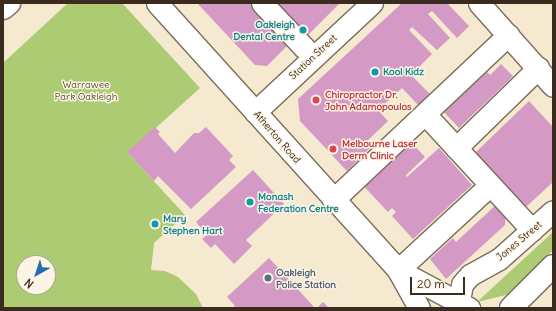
<!DOCTYPE html>
<style>
body{margin:0}
#map{position:relative;width:556px;height:311px;overflow:hidden;background:#f5e9d0;font-family:Delius,sans-serif}
div>[style]{position:absolute}
.green>*{inset:0;background:#accb73}
.building>*{inset:0;background:#d499c4}
.roads{filter:drop-shadow(1px 0 #7c6d5c) drop-shadow(-1px 0 #7c6d5c) drop-shadow(0 1px #7c6d5c) drop-shadow(0 -1px #7c6d5c)}
.minor>*{height:21px;margin:-10.5px;padding:0 10.5px;transform-origin:10.5px;border-radius:10.5px;background:#fff}
.highway>*{height:22px;margin:-11px;padding:0 11px;transform-origin:11px;border-radius:11px;background:#fff}
.dots>*{width:11px;height:11px;translate:-50% -50%;box-sizing:border-box;border:2px solid #fcf5e5;border-radius:50%}
span{translate:-50% -50%;white-space:nowrap;text-align:center;line-height:1.15;-webkit-text-stroke:3px #fcf5e5;paint-order:stroke}
.culture-label{font-size:10px;color:#0d838f;font-weight:700}
.right{translate:-100% -50%;text-align:right}
.left{translate:0 -50%;text-align:left}
.street-label{font-size:10px;color:#3b2a1e}
.park-label{font-size:10px;color:#575233}
.health-label{font-size:10px;color:#be3a42;font-weight:700}
.service-label{font-size:10px;color:#4e5e75;font-weight:700}
.frame{position:absolute;inset:0;border:4px solid #3b2a1e;pointer-events:none}
.north{position:absolute;left:16px;top:255px;width:40px;height:40px;box-sizing:border-box;background:#fcf5e5;border:1px solid #afa495;border-radius:50%;rotate:219deg;font-size:11px;font-weight:700;line-height:16px;text-align:center;color:#3b2a1e}
.north::after{content:'';display:block;margin:auto;width:14px;height:18px;background:#1f6fb2;clip-path:polygon(50% 0,100% 100%,50% 72%,0 100%)}
.scale{position:absolute;left:410px;top:277px;width:55px;height:18px;box-sizing:border-box;border:2px solid #3b2a1e;border-top:0;padding-left:5px;font-size:12px;line-height:14px;white-space:nowrap;color:#3b2a1e;-webkit-text-stroke:3px #fcf5e5;paint-order:stroke}
</style>
<div id="map">
<div class="green">
<i style="clip-path:polygon(evenodd,68px 3px,122px 3px,200px 88px,128px 153px,185px 215px,154px 243px,151px 270px,165px 271px,178px 277px,196px 294px,203px 308px,3px 308px,3px 63px,68px 3px,24px 263px,48px 263px,48px 287px,24px 287px,24px 263px)"></i>
<i style="clip-path:polygon(553px 232px,553px 250px,510px 294px,477px 302px)"></i>
</div>
<div class="building">
<i style="clip-path:polygon(197px 3px,252px 3px,290px 43px,267px 66px,255px 65px)"></i>
<i style="clip-path:polygon(272px 3px,340px 3px,303px 40px)"></i>
<i style="clip-path:polygon(402px 3px,447px 3px,469px 26px,457px 38px,432px 11px,428px 14px,450px 38px,437px 50px,412px 27px,409px 30px,432px 54px,411px 75px,434px 98px,422px 109px,402px 88px,378px 110px,388px 121px,366px 142px,371px 147px,347px 171px,300px 121px,298px 99px)"></i>
<i style="clip-path:polygon(501px 64px,513px 76px,459px 128px,442px 110px,471px 78px,475px 82px,487px 72px,490px 75px)"></i>
<i style="clip-path:polygon(529px 101px,553px 127px,553px 182px,526px 207px,475px 153px)"></i>
<i style="clip-path:polygon(155px 127px,160px 132px,158px 134px,175px 153px,194px 133px,199px 133px,206px 127px,233px 156px,229px 160px,236px 167px,191px 209px,158px 176px,154px 181px,127px 152px)"></i>
<i style="clip-path:polygon(405px 136px,425px 157px,406px 175px,407px 177px,439px 148px,472px 185px,413px 239px,392px 216px,396px 212px,392px 208px,388px 212px,358px 180px)"></i>
<i style="clip-path:polygon(253px 170px,284px 204px,246px 240px,252px 246px,234px 264px,215px 244px,211px 248px,202px 239px,207px 235px,196px 222px)"></i>
<i style="clip-path:polygon(498px 203px,506px 212px,505px 225px,446px 279px,430px 259px,453px 238px,456px 242px)"></i>
<i style="clip-path:polygon(269px 258px,315px 308px,233px 308px,235px 306px,227px 297px)"></i>
<i style="clip-path:polygon(323px 302px,329px 308px,317px 308px)"></i>
</div>
<div class="roads">
<div class="minor">
<i style="left:157px;top:3px;width:360px;rotate:47.9deg"></i>
<i style="left:398px;top:270px;width:43px;rotate:61.1deg"></i>
<i style="left:262px;top:3px;width:74px;rotate:46.6deg"></i>
<i style="left:479px;top:3px;width:111px;rotate:48.3deg"></i>
<i style="left:3px;top:8px;width:8px;rotate:-40deg"></i>
<i style="left:255px;top:112px;width:160px;rotate:-43deg"></i>
<i style="left:425px;top:114px;width:158px;rotate:47.3deg"></i>
<i style="left:456px;top:148px;width:115px;rotate:-44.3deg"></i>
<i style="left:333px;top:200px;width:241px;rotate:-43.3deg"></i>
<i style="left:398px;top:270px;width:125px;rotate:-42.7deg"></i>
<i style="left:398px;top:270px;width:81px;rotate:28.2deg"></i>
<i style="left:458px;top:305px;width:21px;rotate:-79deg"></i>
<i style="left:462px;top:284px;width:12px;rotate:-48deg"></i>
<i style="left:470px;top:275px;width:33px;rotate:-29deg"></i>
<i style="left:499px;top:259px;width:72px;rotate:-41.6deg"></i>
</div>
<div class="highway">
<i style="left:511px;top:308px;width:59px;rotate:-45deg"></i>
</div>
</div>
<div class="dots">
<i style="left:303px;top:30px;background:#0f9aa8"></i>
<i style="left:375px;top:72px;background:#0f9aa8"></i>
<i style="left:316px;top:100px;background:#e0444e"></i>
<i style="left:333px;top:149px;background:#e0444e"></i>
<i style="left:250px;top:202px;background:#0f9aa8"></i>
<i style="left:155px;top:224px;background:#0f9aa8"></i>
<i style="left:268px;top:278px;background:#5c6f8a"></i>
</div>
<div class="culture-label">
<span class="right" style="left:295px;top:30px">Oakleigh<br>Dental Centre</span>
<span class="left" style="left:383px;top:72px">Kool Kidz</span>
<span class="left" style="left:258px;top:202px">Monash<br>Federation Centre</span>
<span class="left" style="left:163px;top:224px">Mary<br>Stephen Hart</span>
</div>
<div class="street-label">
<span style="left:313px;top:57px;rotate:-43deg">Station Street</span>
<span style="left:277px;top:137px;rotate:49deg">Atherton Road</span>
<span style="left:519px;top:241px;rotate:-40deg">Jones Street</span>
</div>
<div class="park-label">
<span style="left:86px;top:90px">Warrawee<br>Park Oakleigh</span>
</div>
<div class="health-label">
<span class="left" style="left:325px;top:100px">Chiropractor Dr.<br>John Adamopoulos</span>
<span class="left" style="left:342px;top:149px">Melbourne Laser<br>Derm Clinic</span>
</div>
<div class="service-label">
<span class="left" style="left:276px;top:278px">Oakleigh<br>Police Station</span>
</div>
<div class="frame"></div>
<div class="north">N</div>
<div class="scale">20 m</div>
</div>
